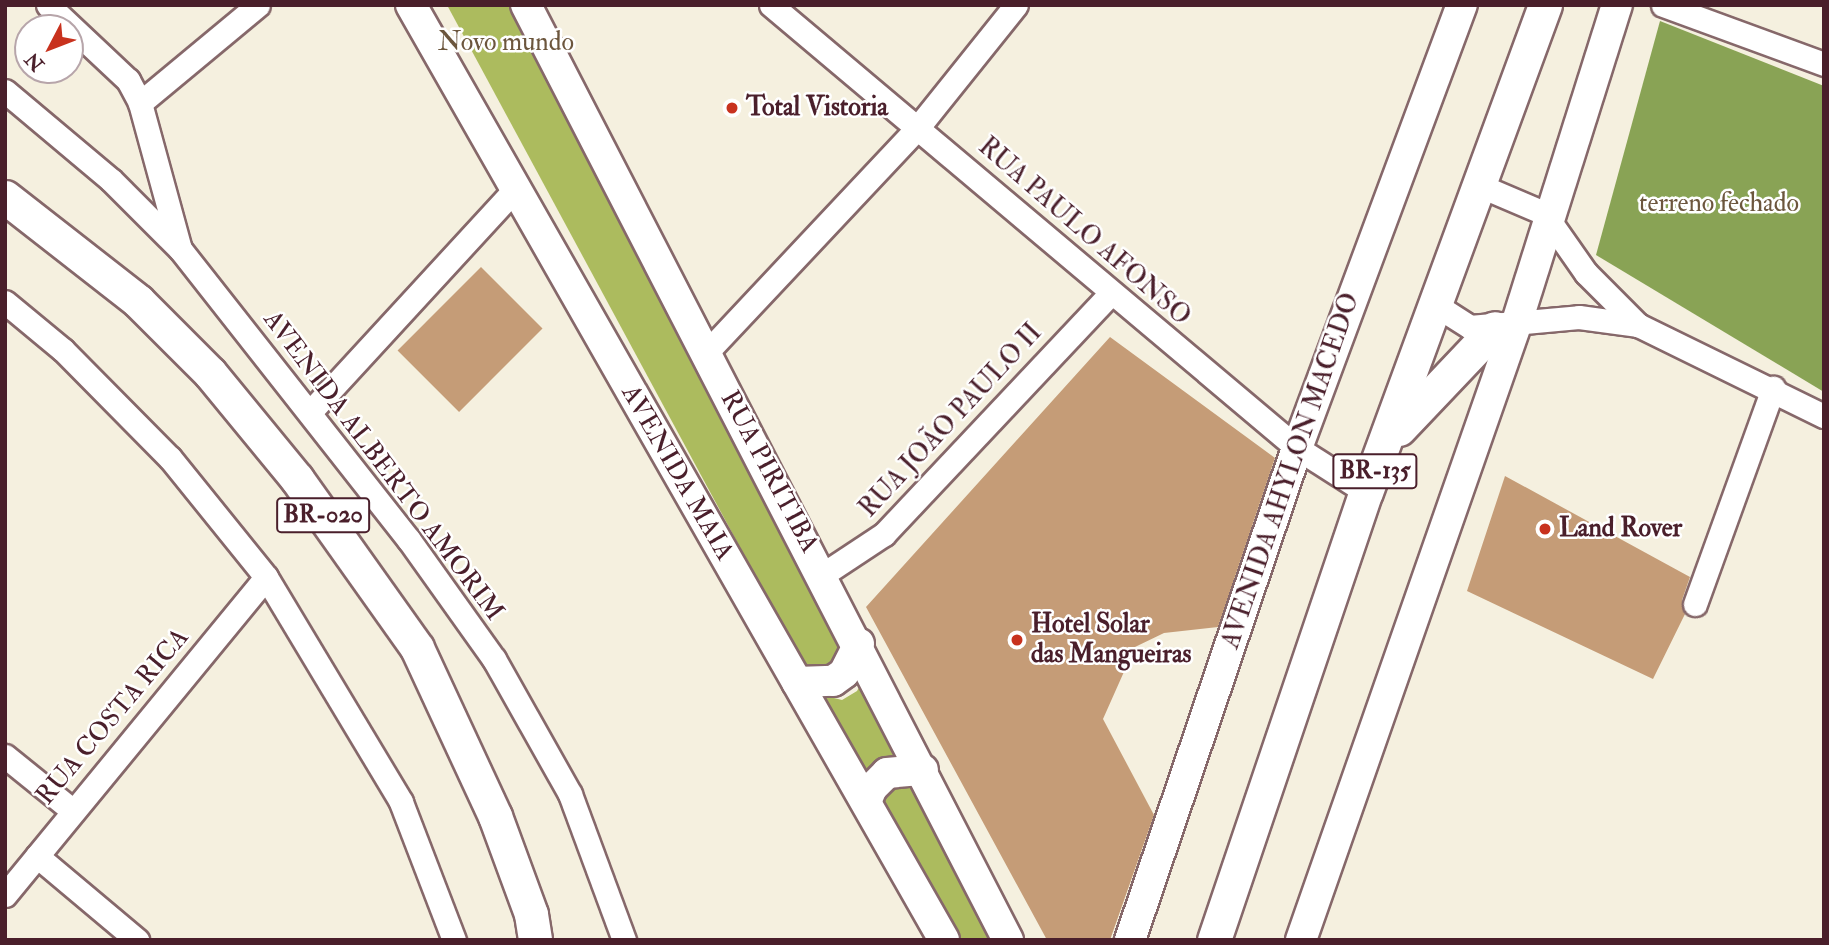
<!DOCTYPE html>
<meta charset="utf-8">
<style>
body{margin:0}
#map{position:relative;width:1829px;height:945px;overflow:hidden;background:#f5f0df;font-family:"IM FELL Double Pica",serif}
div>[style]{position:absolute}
.green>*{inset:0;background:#acbb5e}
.forest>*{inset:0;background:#89a355}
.building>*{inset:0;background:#c59c77;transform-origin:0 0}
.roads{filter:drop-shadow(2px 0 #86686a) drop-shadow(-2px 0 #86686a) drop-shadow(0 2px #86686a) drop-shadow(0 -2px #86686a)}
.minor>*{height:23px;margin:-11.5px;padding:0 11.5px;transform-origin:11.5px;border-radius:11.5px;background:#fff}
.major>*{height:30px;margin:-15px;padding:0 15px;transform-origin:15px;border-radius:15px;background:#fff}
.highway>*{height:33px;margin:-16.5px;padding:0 16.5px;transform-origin:16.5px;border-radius:16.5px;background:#fff}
.dots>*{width:19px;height:19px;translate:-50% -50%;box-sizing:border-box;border:4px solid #fff;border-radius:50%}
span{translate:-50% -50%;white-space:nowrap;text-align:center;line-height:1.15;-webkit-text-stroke:5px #fff;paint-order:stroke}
.shield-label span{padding:2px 5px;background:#fff;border:2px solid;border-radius:5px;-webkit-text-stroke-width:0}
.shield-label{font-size:24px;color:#4a1f2b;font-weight:700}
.park-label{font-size:26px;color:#6c563d}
.poi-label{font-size:26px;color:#4a1f2b;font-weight:700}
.left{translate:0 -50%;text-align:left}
.street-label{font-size:26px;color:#4a1f2b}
.frame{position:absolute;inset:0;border:7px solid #4a1f2b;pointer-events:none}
.north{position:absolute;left:14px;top:14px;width:70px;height:70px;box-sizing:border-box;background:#fff;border:2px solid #b7a5aa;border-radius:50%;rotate:228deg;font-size:19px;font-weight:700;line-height:28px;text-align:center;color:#4a1f2b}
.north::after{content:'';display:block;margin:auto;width:24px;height:32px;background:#c8321e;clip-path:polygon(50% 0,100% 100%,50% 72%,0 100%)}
</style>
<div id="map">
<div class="green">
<i style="clip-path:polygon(447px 5px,525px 5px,857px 652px,810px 677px)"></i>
<i style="clip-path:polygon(866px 675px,915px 760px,866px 785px,814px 693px,842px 700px,857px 691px)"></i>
<i style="clip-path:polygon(917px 778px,1002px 940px,955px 940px,879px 800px,888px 787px)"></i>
</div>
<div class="forest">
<i style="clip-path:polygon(1660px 21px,1824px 86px,1824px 392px,1596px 255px)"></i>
</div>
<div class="building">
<i style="left:481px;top:267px;width:87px;height:118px;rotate:45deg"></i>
<i style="clip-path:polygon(1110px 337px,1275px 458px,1218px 627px,1164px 633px,1135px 647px,1103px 719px,1154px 815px,1110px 940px,1047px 940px,866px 607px)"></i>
<i style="clip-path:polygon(1505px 476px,1690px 577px,1682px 600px,1685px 614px,1653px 679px,1467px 591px)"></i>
</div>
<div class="roads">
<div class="minor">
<i style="left:48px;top:5px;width:110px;rotate:43.2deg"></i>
<i style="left:128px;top:80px;width:26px;rotate:62deg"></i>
<i style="left:140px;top:103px;width:148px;rotate:74.7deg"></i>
<i style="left:771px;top:5px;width:688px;rotate:40.1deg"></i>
<i style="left:1297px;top:448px;width:82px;rotate:32.5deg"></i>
<i style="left:1663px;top:5px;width:171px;rotate:20.1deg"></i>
<i style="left:5px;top:91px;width:138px;rotate:40deg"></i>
<i style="left:111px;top:180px;width:98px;rotate:45deg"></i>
<i style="left:180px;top:249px;width:370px;rotate:51.8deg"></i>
<i style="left:409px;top:540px;width:146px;rotate:54.5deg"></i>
<i style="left:494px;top:659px;width:155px;rotate:60.6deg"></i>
<i style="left:570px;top:794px;width:156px;rotate:69.7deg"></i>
<i style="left:140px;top:103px;width:153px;rotate:-39.7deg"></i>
<i style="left:1476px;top:184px;width:74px;rotate:23.1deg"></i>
<i style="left:1544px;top:213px;width:73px;rotate:55deg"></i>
<i style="left:1586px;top:273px;width:74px;rotate:45deg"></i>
<i style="left:1638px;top:325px;width:207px;rotate:26.1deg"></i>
<i style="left:5px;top:302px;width:75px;rotate:39.6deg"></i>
<i style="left:63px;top:350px;width:152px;rotate:45.3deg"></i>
<i style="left:170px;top:458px;width:153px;rotate:51.1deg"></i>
<i style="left:266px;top:577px;width:262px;rotate:59deg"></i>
<i style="left:401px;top:802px;width:148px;rotate:69deg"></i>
<i style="left:1434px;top:304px;width:43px;rotate:32.6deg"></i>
<i style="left:1470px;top:327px;width:109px;rotate:-5.2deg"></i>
<i style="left:1579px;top:317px;width:60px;rotate:7.7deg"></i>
<i style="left:706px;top:353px;width:311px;rotate:-46.8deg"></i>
<i style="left:919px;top:126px;width:155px;rotate:-51.3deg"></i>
<i style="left:311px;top:411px;width:300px;rotate:-47.4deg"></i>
<i style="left:822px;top:575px;width:74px;rotate:-33.5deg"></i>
<i style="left:884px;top:534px;width:331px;rotate:-46.7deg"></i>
<i style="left:1695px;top:604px;width:230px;rotate:-70.1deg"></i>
<i style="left:5px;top:756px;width:86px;rotate:38.9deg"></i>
<i style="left:37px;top:856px;width:131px;rotate:40deg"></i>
<i style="left:5px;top:895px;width:411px;rotate:-50.6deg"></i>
</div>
<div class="major">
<i style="left:411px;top:5px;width:1076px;rotate:60.31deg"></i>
<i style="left:526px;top:5px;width:1052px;rotate:62.73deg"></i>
<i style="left:797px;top:682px;width:36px;rotate:-2deg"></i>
<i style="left:833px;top:681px;width:14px;rotate:-36deg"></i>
<i style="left:844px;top:673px;width:33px;rotate:-63deg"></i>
<i style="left:866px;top:802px;width:15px;rotate:-67deg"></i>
<i style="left:872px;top:788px;width:21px;rotate:-45deg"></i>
<i style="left:887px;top:773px;width:36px;rotate:-5deg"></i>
<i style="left:1130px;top:940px;width:520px;rotate:-71.25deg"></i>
<i style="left:1297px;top:448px;width:473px;rotate:-69.6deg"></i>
<i style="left:1301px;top:940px;width:651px;rotate:-70.73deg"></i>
<i style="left:1516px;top:325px;width:336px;rotate:-72.5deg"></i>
</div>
<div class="highway">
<i style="left:5px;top:197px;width:169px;rotate:38deg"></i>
<i style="left:138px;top:301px;width:102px;rotate:45deg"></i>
<i style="left:210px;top:373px;width:137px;rotate:50.6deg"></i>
<i style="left:297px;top:479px;width:207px;rotate:54.6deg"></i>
<i style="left:417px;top:648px;width:185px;rotate:65.1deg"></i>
<i style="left:495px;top:816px;width:104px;rotate:69.8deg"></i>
<i style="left:531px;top:914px;width:26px;rotate:81deg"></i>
<i style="left:1399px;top:429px;width:139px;rotate:-46.5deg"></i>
<i style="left:1214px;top:940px;width:473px;rotate:-71.3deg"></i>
<i style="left:1366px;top:492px;width:519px;rotate:-69.82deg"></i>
</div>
</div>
<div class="dots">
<i style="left:732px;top:108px;background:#c8321e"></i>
<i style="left:1545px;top:529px;background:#c8321e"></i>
<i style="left:1017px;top:640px;background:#c8321e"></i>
</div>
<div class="shield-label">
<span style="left:1375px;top:471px">BR-135</span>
<span style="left:323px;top:515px">BR-020</span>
</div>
<div class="park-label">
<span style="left:506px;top:43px">Novo mundo</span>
<span style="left:1719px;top:204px">terreno fechado</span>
</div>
<div class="poi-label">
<span class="left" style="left:746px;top:108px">Total Vistoria</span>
<span class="left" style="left:1559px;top:529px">Land Rover</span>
<span class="left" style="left:1031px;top:640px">Hotel Solar<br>das Mangueiras</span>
</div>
<div class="street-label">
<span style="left:1084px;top:232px;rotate:41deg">RUA PAULO AFONSO</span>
<span style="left:951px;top:421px;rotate:-47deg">RUA JOÃO PAULO II</span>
<span style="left:383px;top:466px;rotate:53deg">AVENIDA ALBERTO AMORIM</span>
<span style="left:1291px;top:471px;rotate:-71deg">AVENIDA AHYLON MACEDO</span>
<span style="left:769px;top:472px;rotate:62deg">RUA PIRITIBA</span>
<span style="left:677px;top:473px;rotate:60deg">AVENIDA MAIA</span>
<span style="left:113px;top:717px;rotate:-50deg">RUA COSTA RICA</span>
</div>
<div class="frame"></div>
<div class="north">N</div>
</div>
